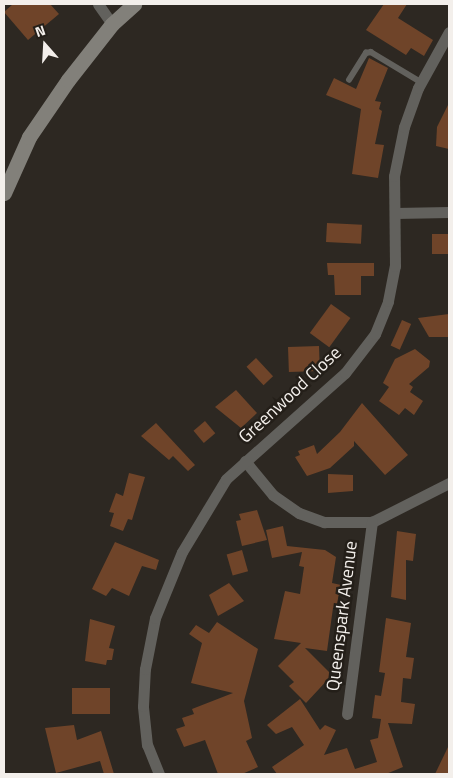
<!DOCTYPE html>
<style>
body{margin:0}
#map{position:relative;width:453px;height:778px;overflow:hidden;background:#2d2822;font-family:"Titillium Web",sans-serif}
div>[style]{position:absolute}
.building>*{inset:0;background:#6f4429;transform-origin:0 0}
.lane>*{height:5.5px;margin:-2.75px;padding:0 2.75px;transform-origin:2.75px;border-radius:2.75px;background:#62615d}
.street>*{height:11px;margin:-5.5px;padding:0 5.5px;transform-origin:5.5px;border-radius:5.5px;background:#62615d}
.secondary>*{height:15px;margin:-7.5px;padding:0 7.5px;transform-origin:7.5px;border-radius:7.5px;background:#82807a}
span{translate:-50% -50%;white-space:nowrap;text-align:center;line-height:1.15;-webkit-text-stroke:5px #241f19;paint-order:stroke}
.street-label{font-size:18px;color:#f3efeb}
.frame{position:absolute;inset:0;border:5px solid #f3efeb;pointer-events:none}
.north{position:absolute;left:20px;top:20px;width:50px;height:50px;-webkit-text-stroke:4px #241f19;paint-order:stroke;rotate:341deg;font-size:14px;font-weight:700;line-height:20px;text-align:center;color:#f3efeb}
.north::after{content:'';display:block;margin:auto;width:18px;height:22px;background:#f3efeb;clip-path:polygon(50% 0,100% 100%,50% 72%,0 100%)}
</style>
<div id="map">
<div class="building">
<i style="clip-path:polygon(13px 4px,50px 4px,59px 14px,28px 40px,4px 12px)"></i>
<i style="clip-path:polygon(384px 4px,407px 4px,398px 18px,433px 40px,424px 56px,411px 48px,406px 55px,366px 30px)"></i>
<i style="clip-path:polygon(369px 58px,388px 68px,375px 101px,381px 102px,379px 109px,382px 111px,375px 144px,384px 145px,378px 178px,352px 174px,361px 109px,326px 95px,334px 78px,356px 89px)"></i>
<i style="clip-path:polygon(449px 103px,449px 149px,436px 146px,437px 127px)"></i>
<i style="left:327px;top:223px;width:35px;height:19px;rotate:3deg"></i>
<i style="left:449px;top:234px;width:20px;height:17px;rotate:90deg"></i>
<i style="clip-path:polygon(327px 263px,374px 263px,374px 276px,361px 276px,361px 295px,335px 295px,334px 275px,328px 275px)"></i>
<i style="left:331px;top:304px;width:24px;height:36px;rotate:36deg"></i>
<i style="clip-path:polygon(449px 314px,449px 337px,429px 337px,418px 318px)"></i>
<i style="left:402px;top:320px;width:10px;height:28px;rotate:24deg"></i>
<i style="left:319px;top:346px;width:25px;height:31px;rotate:88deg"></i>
<i style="clip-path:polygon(415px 349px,430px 361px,429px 367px,409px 384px,413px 387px,410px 392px,423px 401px,414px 415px,405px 408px,399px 415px,379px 401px,389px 387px,383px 383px,395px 359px)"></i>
<i style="left:256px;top:358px;width:25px;height:13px;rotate:47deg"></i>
<i style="clip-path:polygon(236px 390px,257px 413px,241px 428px,215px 407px)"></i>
<i style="clip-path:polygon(362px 403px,408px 455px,385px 475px,354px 441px,354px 446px,330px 468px,307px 476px,295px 457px,300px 455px,298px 451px,314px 445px,317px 454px,340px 432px)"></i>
<i style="left:205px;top:421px;width:16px;height:15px;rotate:50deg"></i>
<i style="clip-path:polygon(156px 423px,195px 465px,188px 471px,173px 456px,169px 460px,141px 436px)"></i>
<i style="clip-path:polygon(129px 473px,145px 477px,132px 520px,128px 519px,123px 531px,110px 526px,114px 513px,109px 512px,116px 493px,123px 496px)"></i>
<i style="clip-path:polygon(328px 474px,353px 475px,353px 491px,328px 493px)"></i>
<i style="clip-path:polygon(257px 510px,267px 540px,242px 546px,236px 521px,241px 520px,239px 514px)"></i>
<i style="clip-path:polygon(283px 526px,287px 546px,325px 550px,336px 557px,332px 583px,341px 585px,336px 608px,333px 608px,327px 651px,305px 648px,332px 675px,306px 703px,289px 686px,294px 682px,278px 666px,301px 643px,274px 639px,285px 591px,300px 594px,304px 567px,299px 566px,302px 552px,272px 558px,266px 530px)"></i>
<i style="clip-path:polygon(397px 531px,416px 534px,413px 561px,406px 560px,406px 600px,391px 597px)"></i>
<i style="clip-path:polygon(115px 542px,159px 560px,156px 570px,142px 566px,129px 596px,112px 588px,106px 596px,92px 589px)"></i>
<i style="left:242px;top:550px;width:22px;height:16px;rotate:74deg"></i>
<i style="clip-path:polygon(229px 583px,244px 601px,218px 616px,209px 595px)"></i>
<i style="clip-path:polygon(386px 618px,411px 623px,406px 657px,414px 658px,411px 679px,403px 678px,401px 702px,415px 704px,412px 724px,388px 723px,403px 767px,386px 774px,277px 774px,272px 767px,304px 745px,292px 727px,276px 734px,267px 725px,300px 699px,320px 730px,325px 725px,336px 730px,324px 755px,347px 748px,355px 769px,377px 762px,370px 740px,378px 738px,381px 719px,372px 718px,375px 695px,381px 696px,385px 673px,379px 672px)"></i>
<i style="clip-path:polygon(90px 619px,115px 626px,109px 648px,114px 649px,112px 660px,107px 660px,106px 665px,85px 661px)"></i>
<i style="clip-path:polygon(217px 622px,258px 649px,244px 701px,252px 738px,246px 741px,258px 767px,242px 774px,218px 774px,205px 740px,184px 747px,176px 729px,185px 726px,182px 718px,194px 714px,192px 709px,233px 693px,191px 683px,202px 643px,189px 634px,196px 625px,209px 633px)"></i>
<i style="left:72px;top:688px;width:38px;height:26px"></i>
<i style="clip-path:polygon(74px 725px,77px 740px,101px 731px,114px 774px,104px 774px,100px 761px,56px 773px,45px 728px)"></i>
<i style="clip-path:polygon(449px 745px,449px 774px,435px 774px)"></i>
</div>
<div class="lane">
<i style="left:349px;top:80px;width:32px;rotate:-58deg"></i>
<i style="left:366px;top:53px;width:5px;rotate:-11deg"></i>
<i style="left:371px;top:52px;width:58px;rotate:31deg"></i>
</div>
<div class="street">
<i style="left:98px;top:4px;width:24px;rotate:55deg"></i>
<i style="left:395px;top:213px;width:54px;rotate:-1.1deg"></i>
<i style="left:245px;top:461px;width:44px;rotate:50.5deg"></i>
<i style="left:273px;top:495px;width:32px;rotate:35deg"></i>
<i style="left:299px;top:513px;width:27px;rotate:20deg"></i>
<i style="left:324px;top:522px;width:48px"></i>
<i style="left:372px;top:522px;width:86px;rotate:-26.9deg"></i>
<i style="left:347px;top:714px;width:194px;rotate:-82.6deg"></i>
<i style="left:159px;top:774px;width:31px;rotate:-112deg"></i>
<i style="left:147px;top:745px;width:39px;rotate:-96deg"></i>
<i style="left:143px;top:706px;width:37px;rotate:-87deg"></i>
<i style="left:145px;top:669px;width:52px;rotate:-78.9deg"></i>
<i style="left:155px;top:618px;width:71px;rotate:-67.8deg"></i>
<i style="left:182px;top:552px;width:85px;rotate:-58.9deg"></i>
<i style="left:226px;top:479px;width:159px;rotate:-41.7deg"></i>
<i style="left:345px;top:373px;width:49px;rotate:-52.4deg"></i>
<i style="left:375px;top:334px;width:35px;rotate:-68deg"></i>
<i style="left:388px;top:301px;width:36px;rotate:-79deg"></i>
<i style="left:395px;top:266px;width:90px;rotate:-90.6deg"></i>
<i style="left:394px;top:176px;width:50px;rotate:-78.5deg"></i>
<i style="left:404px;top:127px;width:41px;rotate:-70.3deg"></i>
<i style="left:418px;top:88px;width:64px;rotate:-61deg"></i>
</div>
<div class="secondary">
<i style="left:4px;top:193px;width:61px;rotate:-65.9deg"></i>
<i style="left:29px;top:137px;width:69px;rotate:-55.6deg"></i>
<i style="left:68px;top:80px;width:71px;rotate:-51.8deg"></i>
<i style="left:112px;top:24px;width:30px;rotate:-42deg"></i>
</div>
<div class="street-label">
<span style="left:290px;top:395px;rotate:-43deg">Greenwood Close</span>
<span style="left:342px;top:616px;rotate:-83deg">Queenspark Avenue</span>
</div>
<div class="frame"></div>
<div class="north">N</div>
</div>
